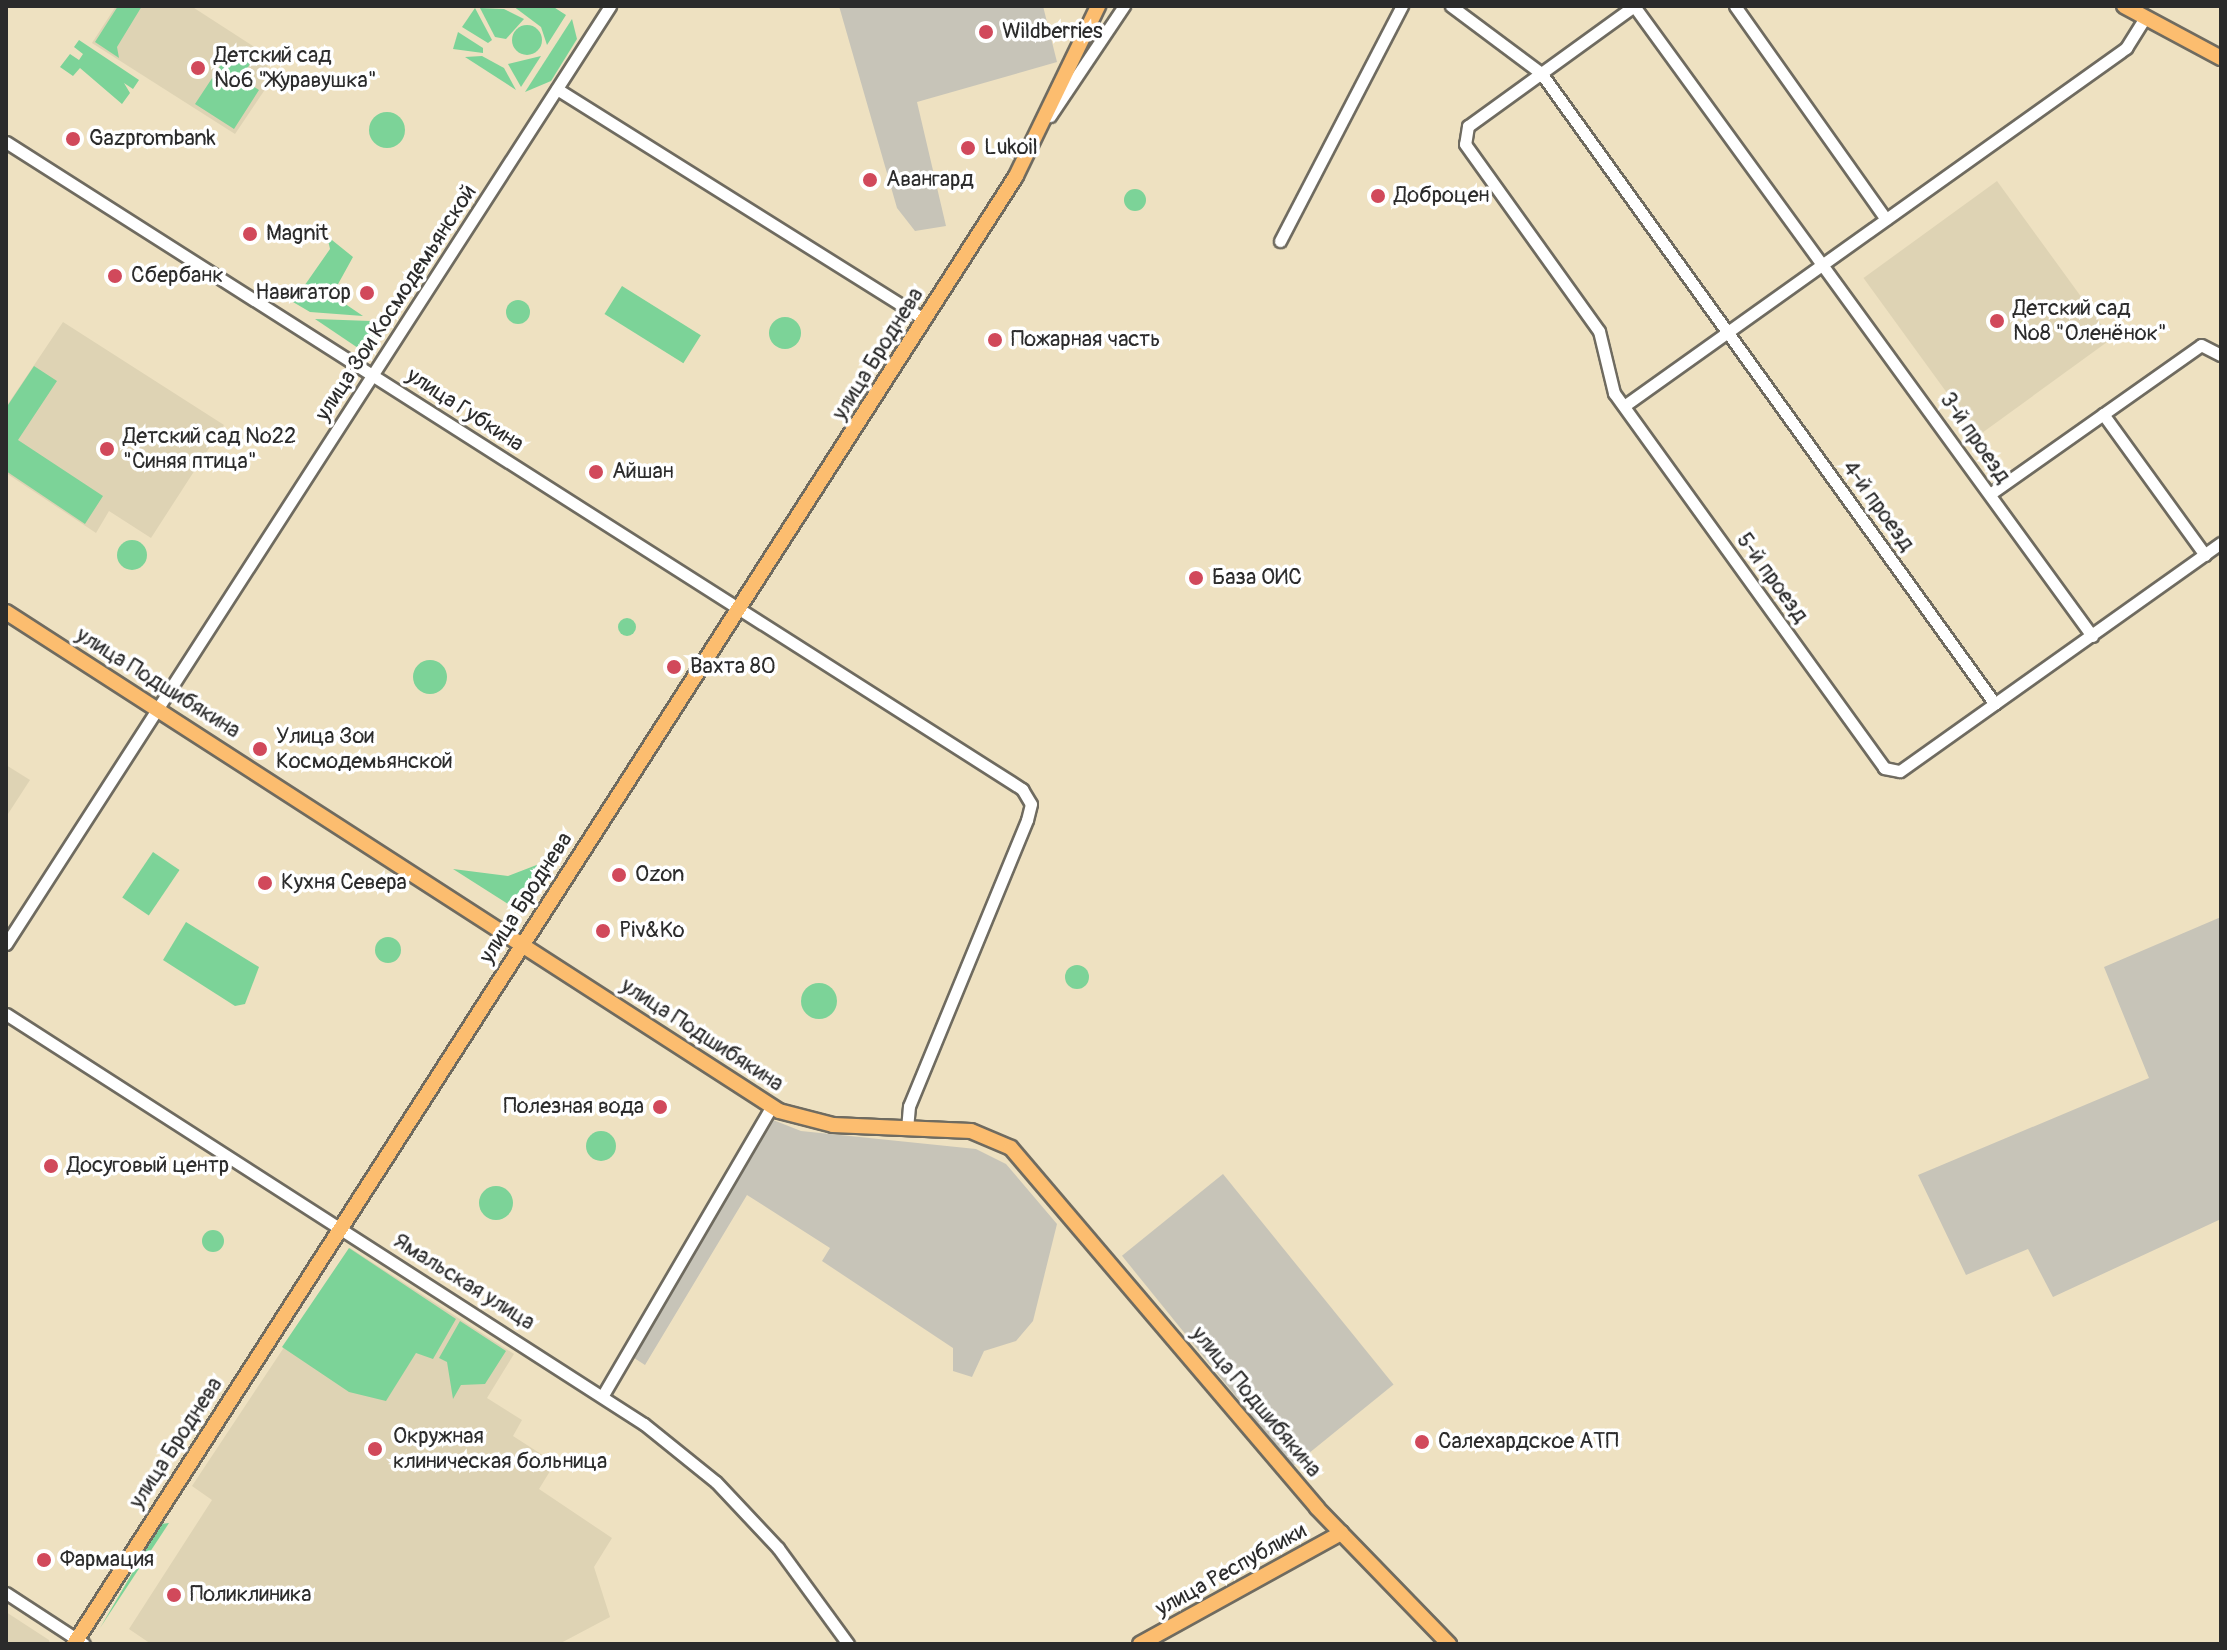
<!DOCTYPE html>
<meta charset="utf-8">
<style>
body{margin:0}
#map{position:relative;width:2227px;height:1650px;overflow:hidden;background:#eee1c1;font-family:Pangolin,sans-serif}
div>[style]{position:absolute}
.built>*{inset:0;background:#ded3b4;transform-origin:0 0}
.industrial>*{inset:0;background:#c7c4b8;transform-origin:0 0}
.green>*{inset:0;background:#7cd398;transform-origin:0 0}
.round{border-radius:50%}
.roads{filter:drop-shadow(2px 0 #6f6b60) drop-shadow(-2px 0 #6f6b60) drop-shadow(0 2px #6f6b60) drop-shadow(0 -2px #6f6b60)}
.minor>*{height:11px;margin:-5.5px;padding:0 5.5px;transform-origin:5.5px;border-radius:5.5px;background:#fff}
.major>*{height:14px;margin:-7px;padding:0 7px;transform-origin:7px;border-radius:7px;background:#fcbd6f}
.dots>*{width:22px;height:22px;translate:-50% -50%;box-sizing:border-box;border:4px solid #fff;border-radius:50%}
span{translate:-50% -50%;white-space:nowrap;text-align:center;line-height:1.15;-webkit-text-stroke:7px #fff;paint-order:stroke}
.poi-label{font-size:22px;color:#2b2b2b}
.left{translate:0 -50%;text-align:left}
.right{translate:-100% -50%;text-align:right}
.street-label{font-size:22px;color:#2b2b2b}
.frame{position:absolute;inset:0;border:8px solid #2b2b2b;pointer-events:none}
</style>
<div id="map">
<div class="built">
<i style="clip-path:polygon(116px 6px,191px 6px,267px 55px,268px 85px,235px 134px,92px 43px)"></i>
<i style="left:1997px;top:181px;width:195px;height:165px;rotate:54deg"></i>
<i style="clip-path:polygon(63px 322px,224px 425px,151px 538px,109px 511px,96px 533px,6px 473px,6px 407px)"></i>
<i style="clip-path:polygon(6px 765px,30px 780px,6px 817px)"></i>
<i style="clip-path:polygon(350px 1248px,514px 1354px,487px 1398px,522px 1420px,513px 1436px,555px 1463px,539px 1489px,612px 1538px,594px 1567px,610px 1617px,559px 1644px,151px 1644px,129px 1629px,212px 1500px,192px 1486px)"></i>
<i style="clip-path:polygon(6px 1612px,49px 1640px,50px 1644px,6px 1644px)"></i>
</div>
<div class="industrial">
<i style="clip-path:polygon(839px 6px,1043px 6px,1057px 62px,917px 102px,946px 226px,915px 231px,897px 208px)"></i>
<i style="clip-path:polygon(2221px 917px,2221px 1219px,2053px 1297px,2028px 1249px,1966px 1275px,1918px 1175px,2149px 1078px,2104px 967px)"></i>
<i style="clip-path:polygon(768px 1118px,801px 1131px,976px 1149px,1006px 1164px,1057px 1224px,1033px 1321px,1016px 1341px,984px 1351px,972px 1377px,953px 1371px,953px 1348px,822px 1261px,830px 1248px,747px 1195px,645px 1365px,631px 1356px)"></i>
<i style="left:1223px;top:1174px;width:271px;height:130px;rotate:51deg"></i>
</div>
<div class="green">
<i style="clip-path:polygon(118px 6px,142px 6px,117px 47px,119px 58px,95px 42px)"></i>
<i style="clip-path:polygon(513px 6px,552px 6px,566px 15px,547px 45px,541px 27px)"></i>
<i style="clip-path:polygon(475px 8px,492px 40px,488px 43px,462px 27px)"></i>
<i style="clip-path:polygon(480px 8px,504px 9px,524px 19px,506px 39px,495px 37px)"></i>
<i style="clip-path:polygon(572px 19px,577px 39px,551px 81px,525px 92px)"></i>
<i class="round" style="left:512px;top:25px;width:30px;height:30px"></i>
<i style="clip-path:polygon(458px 32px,483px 48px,483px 53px,453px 49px)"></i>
<i style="clip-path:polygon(79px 40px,139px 80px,133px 89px,124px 83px,130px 93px,122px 104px,80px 68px,73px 76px,60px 67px,70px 54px,79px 60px,83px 54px,74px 47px)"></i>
<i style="clip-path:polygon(230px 51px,250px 64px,241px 78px,259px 90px,234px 129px,195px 104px)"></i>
<i style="clip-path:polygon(482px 56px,504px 68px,516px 90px,465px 57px)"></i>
<i style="clip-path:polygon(541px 56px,521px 87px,508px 64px)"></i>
<i class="round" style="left:369px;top:112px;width:36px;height:36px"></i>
<i class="round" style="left:1124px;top:189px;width:22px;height:22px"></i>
<i style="clip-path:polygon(327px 236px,353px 257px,332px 295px,363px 316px,310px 312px,293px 302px,330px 249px)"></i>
<i style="left:622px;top:286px;width:93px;height:33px;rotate:32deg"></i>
<i class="round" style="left:506px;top:300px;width:24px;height:24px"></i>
<i class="round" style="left:769px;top:317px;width:32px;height:32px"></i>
<i style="clip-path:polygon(315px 319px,371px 321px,386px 332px,361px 350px)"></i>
<i style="clip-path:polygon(34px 366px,57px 381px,18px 440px,103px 496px,85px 524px,6px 471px,6px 408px)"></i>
<i class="round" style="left:117px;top:540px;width:30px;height:30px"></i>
<i class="round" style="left:618px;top:618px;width:18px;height:18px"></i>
<i class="round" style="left:413px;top:660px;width:34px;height:34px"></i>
<i style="left:153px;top:852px;width:32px;height:55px;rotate:34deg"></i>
<i style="clip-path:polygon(547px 861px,519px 911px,453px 869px,508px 876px)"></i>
<i style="clip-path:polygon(186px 922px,259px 967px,245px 1004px,235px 1006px,163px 960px)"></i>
<i class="round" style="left:375px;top:937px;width:26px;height:26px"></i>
<i class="round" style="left:1065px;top:965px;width:24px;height:24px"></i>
<i class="round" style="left:801px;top:983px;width:36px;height:36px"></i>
<i class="round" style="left:586px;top:1131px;width:30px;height:30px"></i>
<i class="round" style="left:479px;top:1186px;width:34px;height:34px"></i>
<i class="round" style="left:202px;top:1230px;width:22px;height:22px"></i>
<i style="clip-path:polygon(349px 1248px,456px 1319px,433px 1359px,416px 1353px,386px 1401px,349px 1392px,282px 1347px)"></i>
<i style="clip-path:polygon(460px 1321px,506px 1351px,485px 1384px,461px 1385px,453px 1399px,447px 1362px,439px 1358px)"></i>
<i style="clip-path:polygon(169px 1523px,100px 1628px,161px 1524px)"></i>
</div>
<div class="roads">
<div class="minor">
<i style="left:1451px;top:6px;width:112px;rotate:36.7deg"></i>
<i style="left:1541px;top:73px;width:777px;rotate:54.27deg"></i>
<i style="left:1634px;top:6px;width:205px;rotate:144.1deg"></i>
<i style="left:1468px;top:126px;width:18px;rotate:99deg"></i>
<i style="left:1465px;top:144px;width:230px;rotate:54.4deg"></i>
<i style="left:1599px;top:331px;width:64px;rotate:76.4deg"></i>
<i style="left:1614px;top:393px;width:462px;rotate:54.2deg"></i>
<i style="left:1884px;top:768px;width:16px;rotate:11deg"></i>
<i style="left:1900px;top:771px;width:394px;rotate:-35.4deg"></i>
<i style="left:1634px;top:6px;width:779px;rotate:53.98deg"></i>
<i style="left:1735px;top:6px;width:261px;rotate:54.7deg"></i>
<i style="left:557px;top:89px;width:434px;rotate:32.1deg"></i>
<i style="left:1050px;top:116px;width:133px;rotate:-56.1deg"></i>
<i style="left:6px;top:142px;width:1205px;rotate:32.49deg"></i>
<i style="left:1022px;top:789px;width:17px;rotate:59deg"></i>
<i style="left:1031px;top:804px;width:16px;rotate:104deg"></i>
<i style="left:1027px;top:820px;width:309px;rotate:112.4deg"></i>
<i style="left:909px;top:1106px;width:21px;rotate:95deg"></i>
<i style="left:1280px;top:241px;width:265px;rotate:-62.6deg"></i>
<i style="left:1624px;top:406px;width:617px;rotate:-35.49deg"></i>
<i style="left:2126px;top:48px;width:36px;rotate:-58deg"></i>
<i style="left:2103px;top:414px;width:174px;rotate:54.1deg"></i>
<i style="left:1990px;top:494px;width:258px;rotate:-35.2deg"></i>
<i style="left:2201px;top:345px;width:22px;rotate:27deg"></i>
<i style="left:6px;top:944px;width:1116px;rotate:-57.22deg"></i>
<i style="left:6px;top:1014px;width:758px;rotate:32.73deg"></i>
<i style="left:644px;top:1424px;width:92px;rotate:38.9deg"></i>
<i style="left:716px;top:1482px;width:91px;rotate:46.8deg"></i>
<i style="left:778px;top:1548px;width:119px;rotate:53.9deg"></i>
<i style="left:603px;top:1395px;width:333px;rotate:-59.7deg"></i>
<i style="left:6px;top:1593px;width:93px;rotate:33.2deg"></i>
</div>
<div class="major">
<i style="left:2124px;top:6px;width:110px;rotate:28.2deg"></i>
<i style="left:6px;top:612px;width:920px;rotate:32.84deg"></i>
<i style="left:779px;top:1111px;width:56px;rotate:14.5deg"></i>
<i style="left:833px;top:1125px;width:138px;rotate:2.5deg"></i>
<i style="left:971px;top:1131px;width:43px;rotate:23deg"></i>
<i style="left:1011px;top:1148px;width:472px;rotate:49.6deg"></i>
<i style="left:1317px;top:1508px;width:190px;rotate:45.9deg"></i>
<i style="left:74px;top:1644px;width:1744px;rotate:-57.31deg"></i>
<i style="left:1016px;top:176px;width:189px;rotate:-64.2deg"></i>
<i style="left:1140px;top:1644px;width:230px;rotate:-28.9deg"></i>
</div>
</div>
<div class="dots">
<i style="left:986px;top:32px;background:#d1495b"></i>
<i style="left:198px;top:68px;background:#d1495b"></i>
<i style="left:73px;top:139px;background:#d1495b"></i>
<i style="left:968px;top:148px;background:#d1495b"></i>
<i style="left:870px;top:180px;background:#d1495b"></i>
<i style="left:1378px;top:196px;background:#d1495b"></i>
<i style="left:250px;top:234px;background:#d1495b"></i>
<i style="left:115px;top:276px;background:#d1495b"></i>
<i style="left:367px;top:293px;background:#d1495b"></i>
<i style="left:1997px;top:321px;background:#d1495b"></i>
<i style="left:995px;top:340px;background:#d1495b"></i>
<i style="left:107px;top:449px;background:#d1495b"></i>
<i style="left:596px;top:472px;background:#d1495b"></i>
<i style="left:1196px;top:578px;background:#d1495b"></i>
<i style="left:674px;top:667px;background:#d1495b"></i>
<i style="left:260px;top:749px;background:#d1495b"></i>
<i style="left:619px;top:875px;background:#d1495b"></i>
<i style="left:265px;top:883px;background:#d1495b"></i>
<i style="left:603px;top:931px;background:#d1495b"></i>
<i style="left:660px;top:1107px;background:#d1495b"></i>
<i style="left:51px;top:1166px;background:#d1495b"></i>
<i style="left:1422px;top:1442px;background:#d1495b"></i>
<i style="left:375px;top:1449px;background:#d1495b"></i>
<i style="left:44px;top:1560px;background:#d1495b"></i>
<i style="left:174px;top:1595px;background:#d1495b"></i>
</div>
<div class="poi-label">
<span class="left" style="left:1002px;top:32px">Wildberries</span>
<span class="left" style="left:214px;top:68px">Детский сад<br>№6 "Журавушка"</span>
<span class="left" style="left:89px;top:139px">Gazprombank</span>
<span class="left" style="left:984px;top:148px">Lukoil</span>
<span class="left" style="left:886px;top:180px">Авангард</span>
<span class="left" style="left:1394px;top:196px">Доброцен</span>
<span class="left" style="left:266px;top:234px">Magnit</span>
<span class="left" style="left:131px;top:276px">Сбербанк</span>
<span class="right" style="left:351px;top:293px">Навигатор</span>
<span class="left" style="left:2013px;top:321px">Детский сад<br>№8 "Оленёнок"</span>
<span class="left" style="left:1011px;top:340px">Пожарная часть</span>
<span class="left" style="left:123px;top:449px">Детский сад №22<br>"Синяя птица"</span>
<span class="left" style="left:612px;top:472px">Айшан</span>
<span class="left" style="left:1212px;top:578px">База ОИС</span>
<span class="left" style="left:690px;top:667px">Вахта 80</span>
<span class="left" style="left:276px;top:749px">Улица Зои<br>Космодемьянской</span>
<span class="left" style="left:635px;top:875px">Ozon</span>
<span class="left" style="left:281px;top:883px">Кухня Севера</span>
<span class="left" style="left:619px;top:931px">Piv&amp;Ko</span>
<span class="right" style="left:644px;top:1107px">Полезная вода</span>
<span class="left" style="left:67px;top:1166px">Досуговый центр</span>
<span class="left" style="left:393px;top:1449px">Окружная<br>клиническая больница</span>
<span class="left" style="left:1438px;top:1442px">Салехардское АТП</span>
<span class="left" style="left:60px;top:1560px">Фармация</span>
<span class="left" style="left:190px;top:1595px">Поликлиника</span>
</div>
<div class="street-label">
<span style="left:396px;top:303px;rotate:-57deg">улица Зои Космодемьянской</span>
<span style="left:878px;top:354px;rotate:-58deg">улица Броднева</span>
<span style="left:465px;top:410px;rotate:33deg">улица Губкина</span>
<span style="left:1975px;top:438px;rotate:55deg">3-й проезд</span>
<span style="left:1878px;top:506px;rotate:54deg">4-й проезд</span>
<span style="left:1772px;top:578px;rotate:54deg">5-й проезд</span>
<span style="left:158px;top:683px;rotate:32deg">улица Подшибякина</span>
<span style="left:526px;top:898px;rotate:-57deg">улица Броднева</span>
<span style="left:702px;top:1035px;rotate:33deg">улица Подшибякина</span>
<span style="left:464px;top:1282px;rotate:32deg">Ямальская улица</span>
<span style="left:1256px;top:1402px;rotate:50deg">улица Подшибякина</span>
<span style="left:176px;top:1443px;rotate:-57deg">улица Броднева</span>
<span style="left:1231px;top:1570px;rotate:-29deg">улица Республики</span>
</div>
<div class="frame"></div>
</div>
